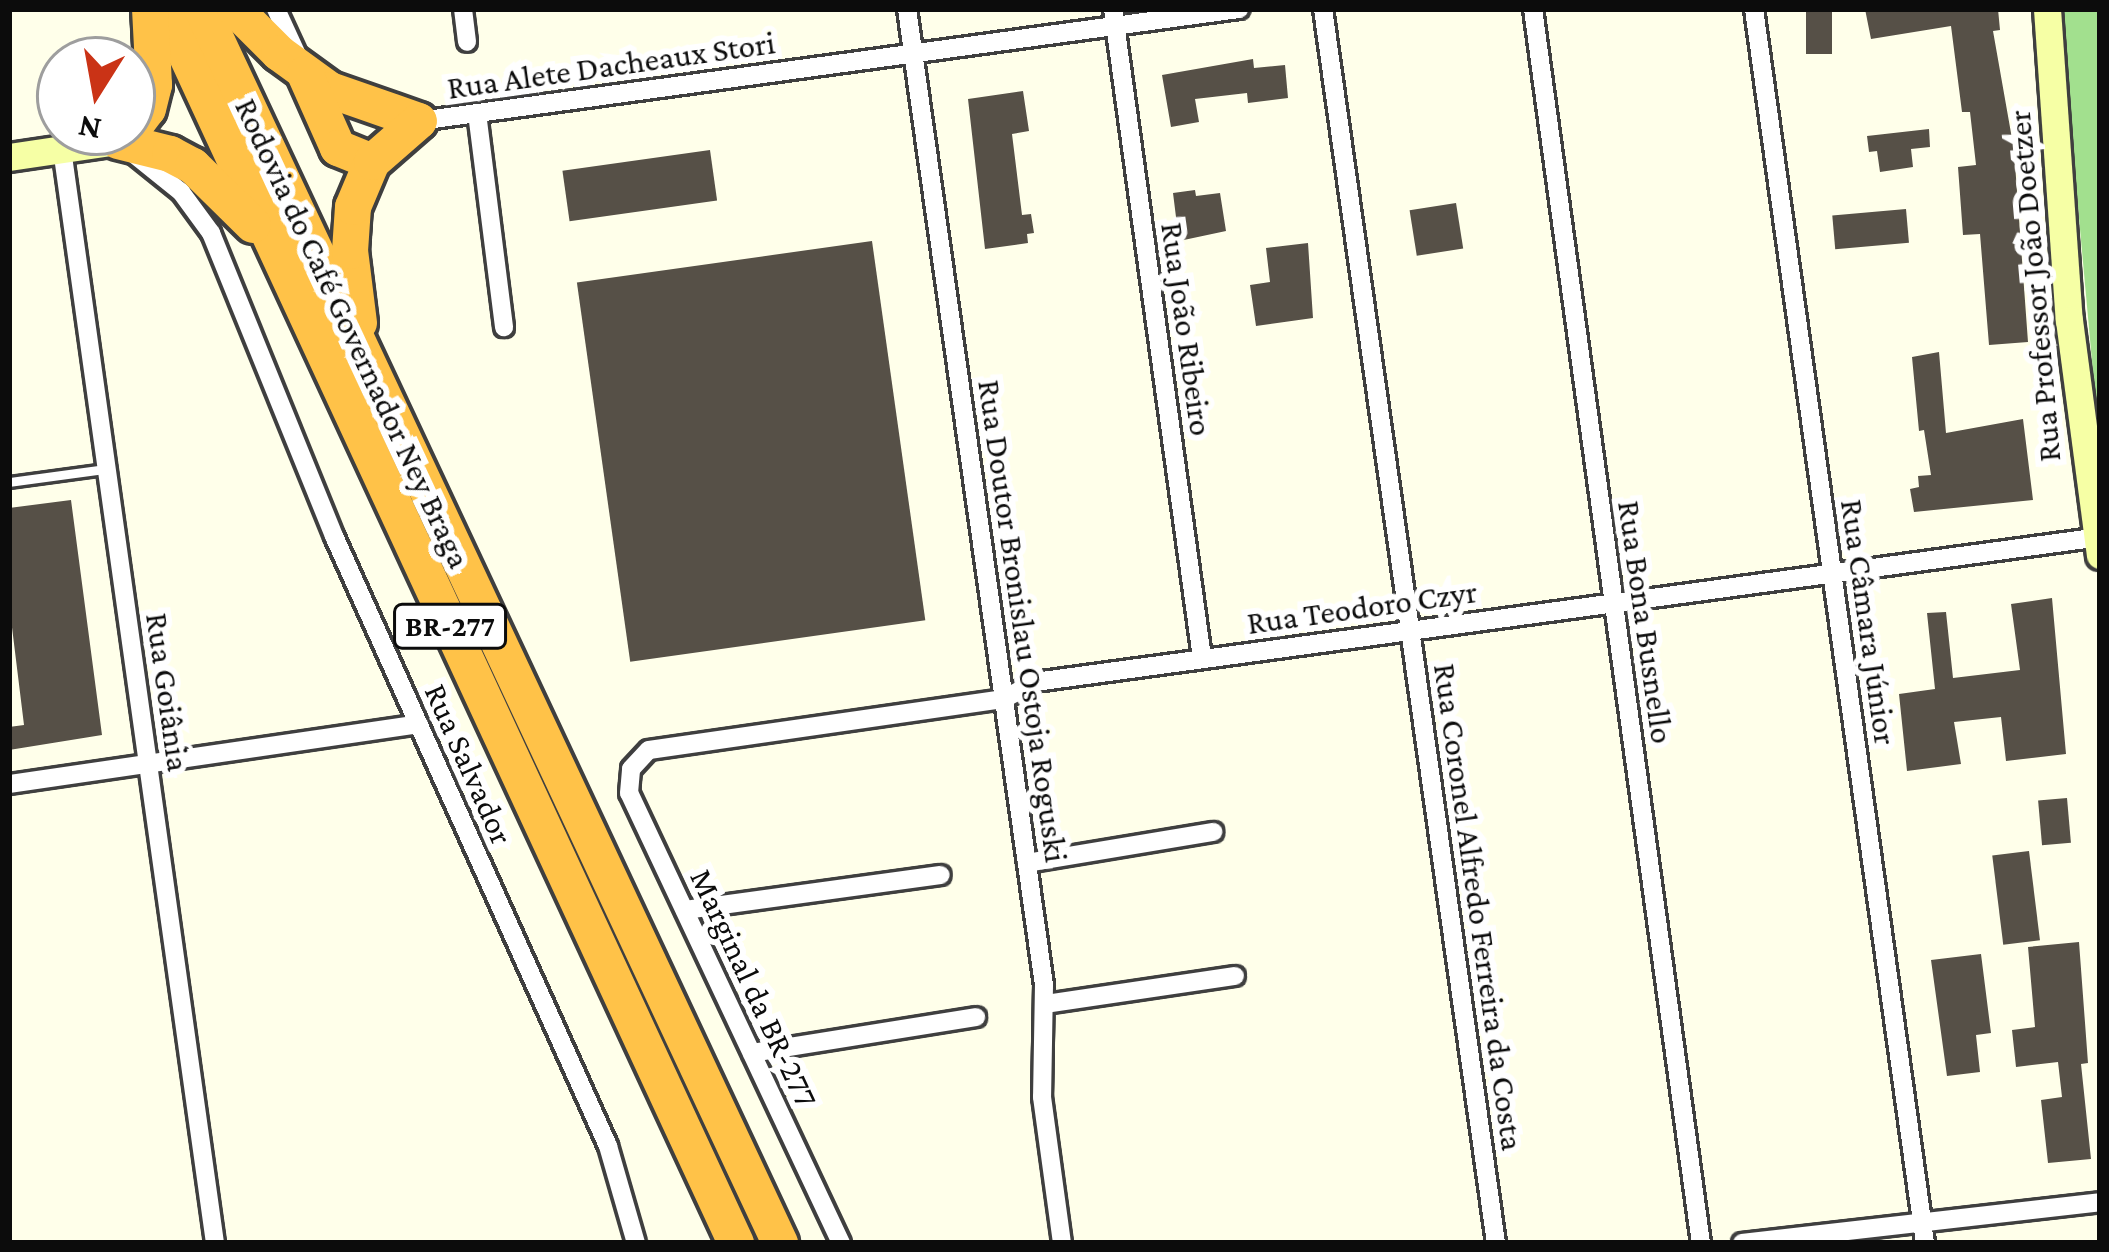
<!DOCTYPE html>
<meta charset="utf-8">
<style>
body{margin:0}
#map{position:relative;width:2109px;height:1252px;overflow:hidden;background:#ffffea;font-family:"Crimson Pro",serif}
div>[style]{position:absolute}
.forest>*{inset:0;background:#a2e08e}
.building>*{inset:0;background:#565047;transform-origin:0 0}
.roads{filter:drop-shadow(3px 0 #3f3f3f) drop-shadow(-3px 0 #3f3f3f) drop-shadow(0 3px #3f3f3f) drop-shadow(0 -3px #3f3f3f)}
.service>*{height:9px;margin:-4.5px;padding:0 4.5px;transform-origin:4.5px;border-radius:4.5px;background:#fff}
.minor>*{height:18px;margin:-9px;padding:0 9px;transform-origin:9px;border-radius:9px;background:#fff}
.secondary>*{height:27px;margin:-13.5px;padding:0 13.5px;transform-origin:13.5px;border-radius:13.5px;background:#f6ffa5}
.motorway>*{height:36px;margin:-18px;padding:0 18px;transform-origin:18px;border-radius:18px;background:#ffc248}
span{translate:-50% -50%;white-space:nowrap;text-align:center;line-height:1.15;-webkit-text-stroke:12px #fff;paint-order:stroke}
.shield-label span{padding:3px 9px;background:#fff;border:3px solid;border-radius:9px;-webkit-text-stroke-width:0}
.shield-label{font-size:30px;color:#0c0c0c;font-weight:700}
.street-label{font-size:33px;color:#0c0c0c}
.frame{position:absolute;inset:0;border:12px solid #0c0c0c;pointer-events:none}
.north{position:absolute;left:36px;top:36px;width:120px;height:120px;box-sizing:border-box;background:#fff;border:3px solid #9e9e9e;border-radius:50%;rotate:191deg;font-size:33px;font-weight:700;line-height:48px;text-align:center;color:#0c0c0c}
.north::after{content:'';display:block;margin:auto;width:42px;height:54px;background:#ca3316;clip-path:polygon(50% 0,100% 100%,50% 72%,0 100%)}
</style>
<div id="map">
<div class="forest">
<i style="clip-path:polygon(2060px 9px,2100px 9px,2100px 449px)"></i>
</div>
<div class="building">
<i style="left:1806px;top:9px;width:26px;height:45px"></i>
<i style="clip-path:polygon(1865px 9px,1998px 9px,2000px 30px,1993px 31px,2014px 150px,2028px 342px,1989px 345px,1980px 234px,1963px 235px,1958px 167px,1976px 165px,1970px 112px,1962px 112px,1951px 26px,1871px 39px)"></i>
<i style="clip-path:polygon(1253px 59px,1254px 68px,1285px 65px,1288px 98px,1248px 103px,1247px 93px,1195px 99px,1199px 122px,1171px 127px,1162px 75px)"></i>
<i style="clip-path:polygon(1023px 91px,1029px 131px,1012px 134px,1022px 215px,1031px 214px,1034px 233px,1027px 234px,1028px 243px,985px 249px,968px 99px)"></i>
<i style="clip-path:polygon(1929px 129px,1930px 147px,1911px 149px,1913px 167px,1880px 172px,1877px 151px,1869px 152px,1867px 136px)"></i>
<i style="left:710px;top:150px;width:51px;height:149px;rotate:82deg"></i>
<i style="clip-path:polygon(1195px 190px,1196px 196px,1220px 193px,1226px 231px,1179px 241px,1173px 193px)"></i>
<i style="left:1456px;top:203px;width:46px;height:47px;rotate:81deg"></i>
<i style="left:1906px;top:209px;width:34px;height:74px;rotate:85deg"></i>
<i style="left:872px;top:241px;width:383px;height:298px;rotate:82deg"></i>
<i style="clip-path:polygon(1308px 243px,1313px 318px,1256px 326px,1250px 285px,1270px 282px,1266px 248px)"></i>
<i style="clip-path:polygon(1939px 352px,1946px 433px,2023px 419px,2033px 500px,1914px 512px,1910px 489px,1919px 487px,1918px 476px,1931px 475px,1924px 430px,1919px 431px,1912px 357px)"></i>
<i style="clip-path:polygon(71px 500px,102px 735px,9px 750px,9px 727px,24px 725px,9px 603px,9px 508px)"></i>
<i style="clip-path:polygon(2052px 598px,2066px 754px,2006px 761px,2001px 717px,1954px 722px,1961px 764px,1907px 771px,1899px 694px,1935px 689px,1927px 613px,1946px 612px,1953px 678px,2020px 670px,2011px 604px)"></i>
<i style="left:2067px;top:798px;width:45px;height:29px;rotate:85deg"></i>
<i style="left:2029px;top:851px;width:90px;height:37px;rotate:83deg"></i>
<i style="clip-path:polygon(2079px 942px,2088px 1063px,2081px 1064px,2091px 1159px,2048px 1163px,2041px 1100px,2062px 1097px,2058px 1062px,2016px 1067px,2012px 1030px,2035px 1027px,2028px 947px)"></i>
<i style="clip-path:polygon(1981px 954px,1991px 1033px,1976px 1035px,1980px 1072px,1947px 1076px,1931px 960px)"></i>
</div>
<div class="roads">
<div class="service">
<i style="left:9px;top:482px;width:97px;rotate:-7.7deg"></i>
</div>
<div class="minor">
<i style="left:276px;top:9px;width:55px;rotate:65.3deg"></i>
<i style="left:463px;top:9px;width:33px;rotate:83deg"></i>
<i style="left:907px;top:9px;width:986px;rotate:82.01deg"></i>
<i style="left:1044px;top:985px;width:112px;rotate:91deg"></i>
<i style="left:1042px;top:1097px;width:147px;rotate:82.2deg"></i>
<i style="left:1113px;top:9px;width:655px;rotate:82.19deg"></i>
<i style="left:1323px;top:9px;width:1246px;rotate:82.02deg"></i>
<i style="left:1533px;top:9px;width:1245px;rotate:82.25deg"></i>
<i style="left:1754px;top:9px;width:1246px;rotate:82.11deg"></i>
<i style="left:477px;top:113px;width:216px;rotate:82.8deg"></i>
<i style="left:419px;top:121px;width:828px;rotate:-7.78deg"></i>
<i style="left:62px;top:149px;width:1105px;rotate:82.04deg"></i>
<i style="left:135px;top:155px;width:59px;rotate:38.8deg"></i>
<i style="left:181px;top:192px;width:51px;rotate:53.8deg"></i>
<i style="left:211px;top:233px;width:327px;rotate:67.9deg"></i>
<i style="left:334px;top:536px;width:669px;rotate:65.81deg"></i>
<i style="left:608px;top:1146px;width:101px;rotate:73.9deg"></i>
<i style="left:9px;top:784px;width:414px;rotate:-8.3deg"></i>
<i style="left:1027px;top:863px;width:189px;rotate:-9.5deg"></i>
<i style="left:685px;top:910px;width:258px;rotate:-7.8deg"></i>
<i style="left:1045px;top:1004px;width:192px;rotate:-8.4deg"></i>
<i style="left:752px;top:1053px;width:227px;rotate:-9.1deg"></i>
<i style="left:841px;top:1243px;width:497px;rotate:-115.2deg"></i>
<i style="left:629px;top:793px;width:24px;rotate:-85deg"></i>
<i style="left:631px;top:769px;width:26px;rotate:-47deg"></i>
<i style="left:649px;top:750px;width:359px;rotate:-8.2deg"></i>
<i style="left:1004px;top:699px;width:35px;rotate:-29deg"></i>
<i style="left:1035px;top:682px;width:1075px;rotate:-7.75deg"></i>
<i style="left:1742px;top:1243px;width:360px;rotate:-6.5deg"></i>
</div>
<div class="secondary">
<i style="left:2047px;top:9px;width:312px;rotate:86deg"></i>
<i style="left:2069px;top:320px;width:237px;rotate:82.5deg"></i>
<i style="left:9px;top:157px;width:110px;rotate:-8.4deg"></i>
</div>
<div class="motorway">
<i style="left:165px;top:9px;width:1360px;rotate:65.17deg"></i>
<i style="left:202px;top:9px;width:1363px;rotate:64.9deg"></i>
<i style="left:235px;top:9px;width:62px;rotate:45deg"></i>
<i style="left:279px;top:53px;width:63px;rotate:36deg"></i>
<i style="left:330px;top:90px;width:94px;rotate:19.2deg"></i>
<i style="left:305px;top:74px;width:81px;rotate:66deg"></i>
<i style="left:338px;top:148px;width:37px;rotate:22deg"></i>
<i style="left:132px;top:130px;width:26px;rotate:-53deg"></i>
<i style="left:148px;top:109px;width:25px;rotate:-76deg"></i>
<i style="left:154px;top:85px;width:76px;rotate:-93deg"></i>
<i style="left:118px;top:141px;width:54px;rotate:14deg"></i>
<i style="left:170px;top:154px;width:26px;rotate:28deg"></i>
<i style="left:193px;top:166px;width:84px;rotate:44.5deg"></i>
<i style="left:359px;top:323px;width:73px;rotate:-97.1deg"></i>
<i style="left:350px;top:251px;width:44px;rotate:-86.1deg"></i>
<i style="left:353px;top:207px;width:49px;rotate:-67.1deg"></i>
<i style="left:372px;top:162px;width:62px;rotate:-41.1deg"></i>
</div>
</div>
<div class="shield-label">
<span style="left:450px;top:626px">BR-277</span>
</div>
<div class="street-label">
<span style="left:611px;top:65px;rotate:-8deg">Rua Alete Dacheaux Stori</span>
<span style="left:2034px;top:286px;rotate:-95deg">Rua Professor João Doetzer</span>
<span style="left:1187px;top:329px;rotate:82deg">Rua João Ribeiro</span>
<span style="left:353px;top:333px;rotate:65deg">Rodovia do Café Governador Ney Braga</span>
<span style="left:1362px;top:607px;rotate:-8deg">Rua Teodoro Czyr</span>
<span style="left:1023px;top:621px;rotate:82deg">Rua Doutor Bronislau Ostoja Roguski</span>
<span style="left:1646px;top:622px;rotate:82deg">Rua Bona Busnello</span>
<span style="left:1869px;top:622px;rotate:82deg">Rua Câmara Júnior</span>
<span style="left:168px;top:692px;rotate:82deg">Rua Goiânia</span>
<span style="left:469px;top:764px;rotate:66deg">Rua Salvador</span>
<span style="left:1479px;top:907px;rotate:82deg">Rua Coronel Alfredo Ferreira da Costa</span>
<span style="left:754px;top:988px;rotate:65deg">Marginal da BR-277</span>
</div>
<div class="frame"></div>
<div class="north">N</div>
</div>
